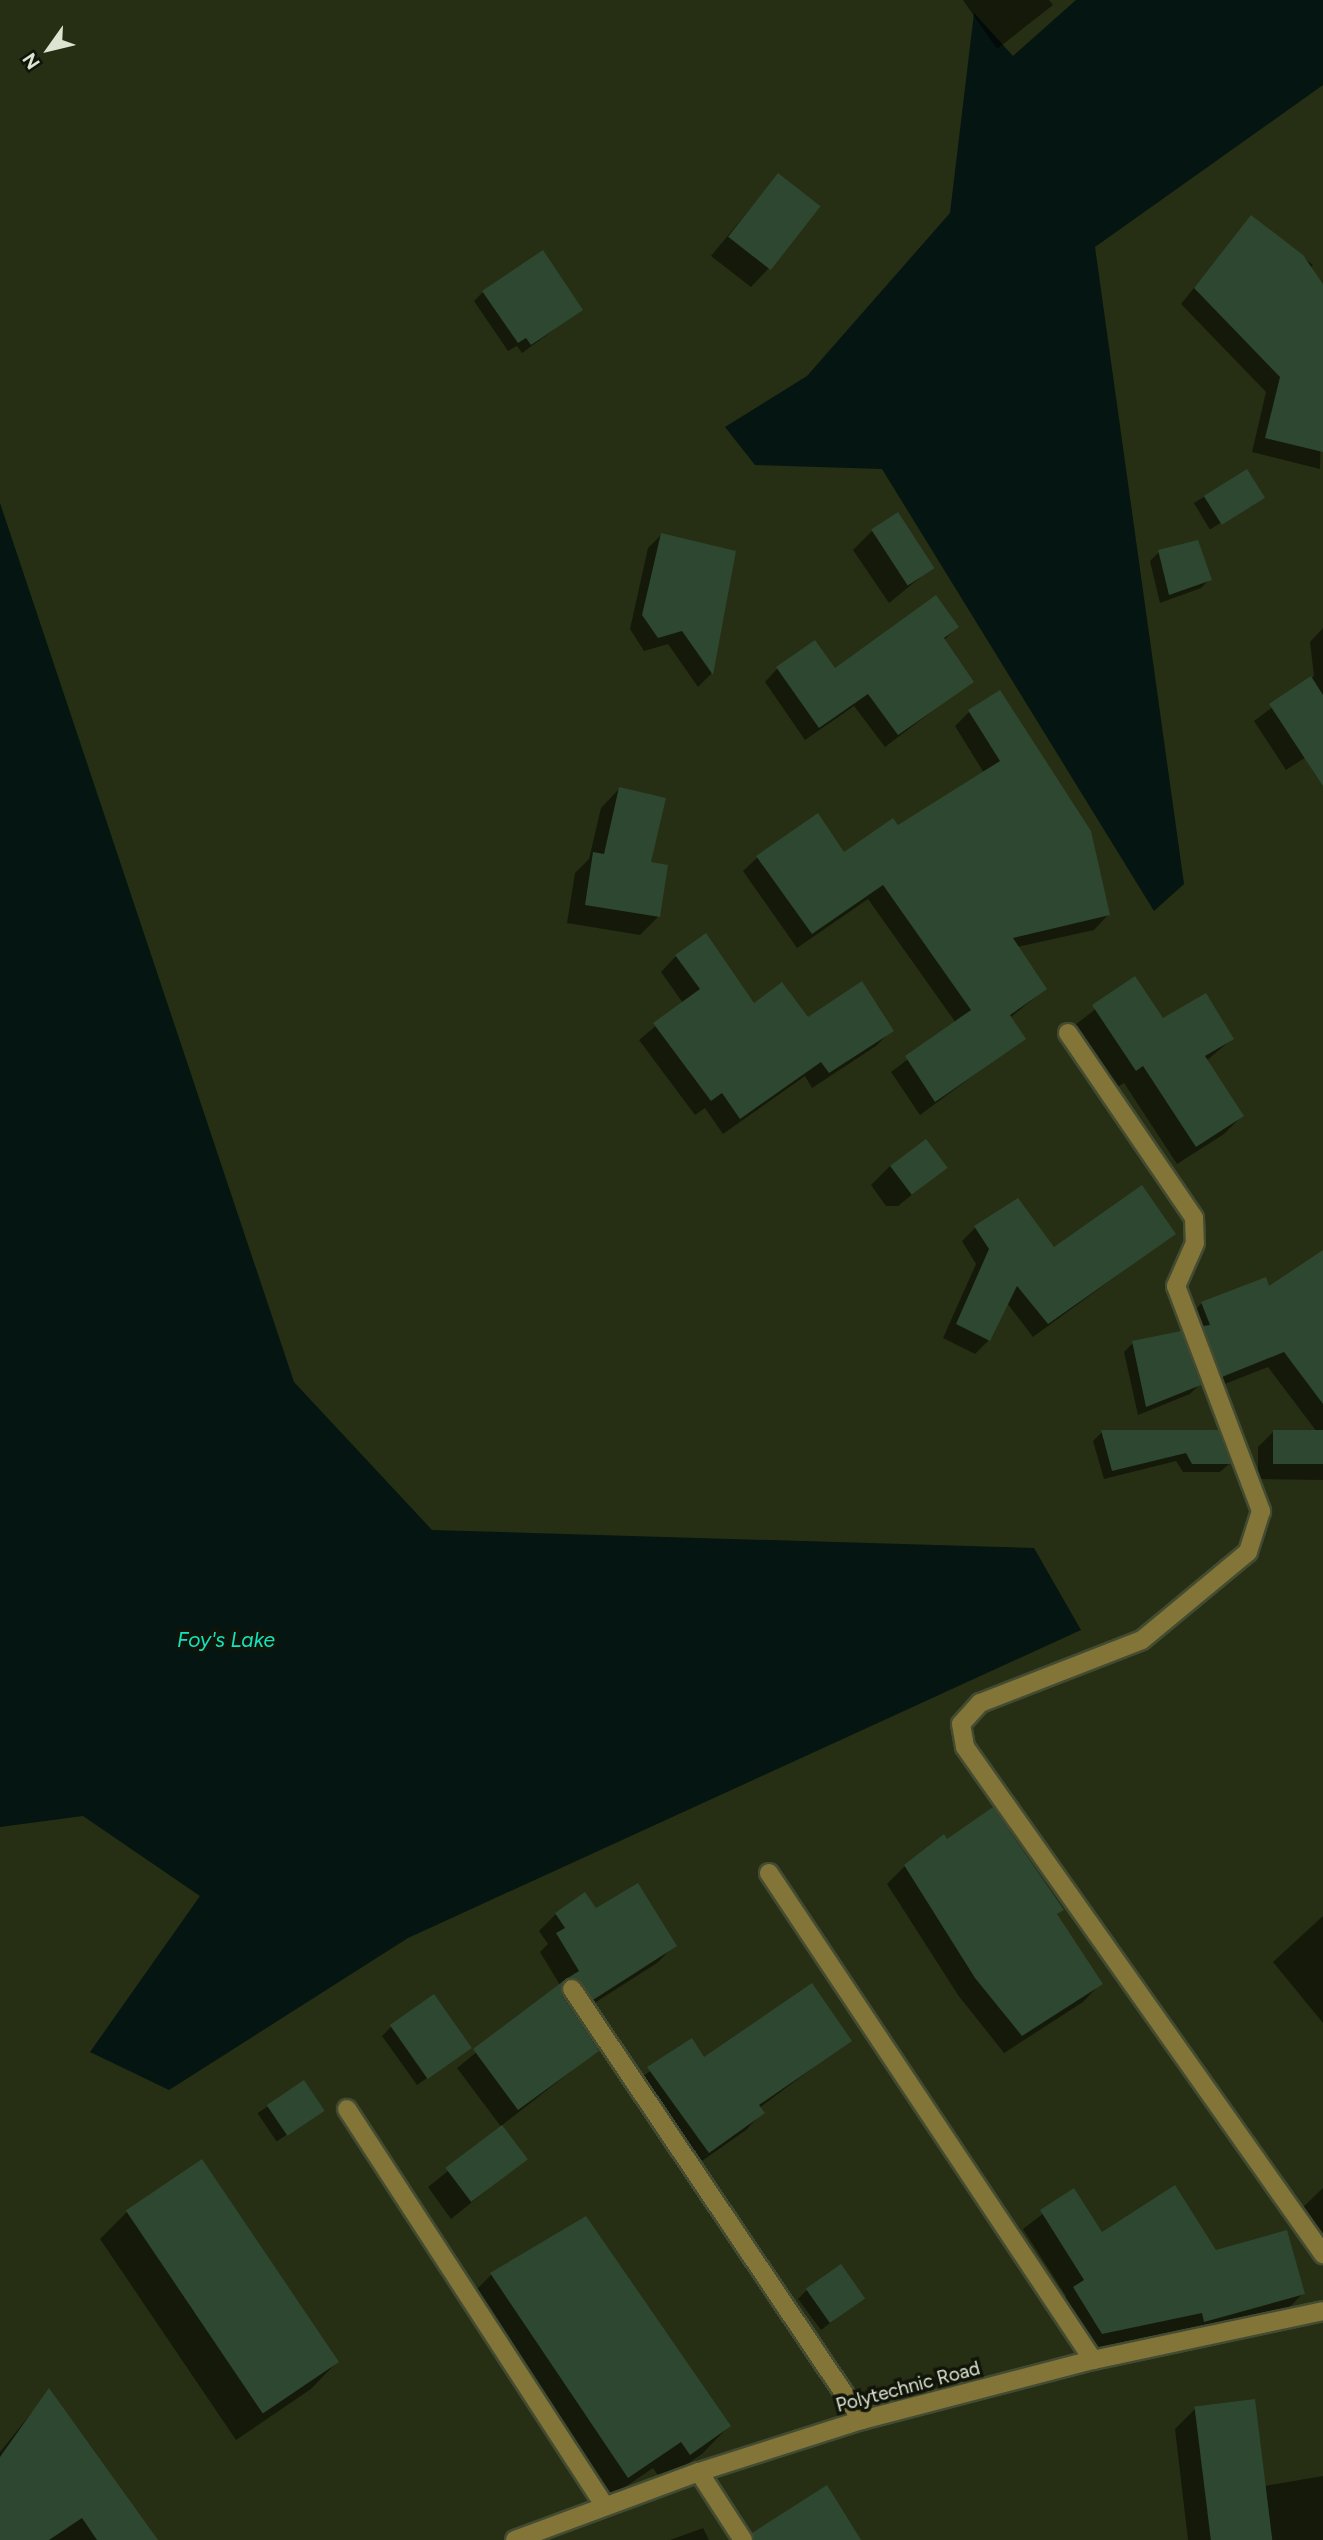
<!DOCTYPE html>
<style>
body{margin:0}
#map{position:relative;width:1323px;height:2540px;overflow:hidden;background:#262f13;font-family:Figtree,sans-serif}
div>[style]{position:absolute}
.water>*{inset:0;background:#051511}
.shadow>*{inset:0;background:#0007;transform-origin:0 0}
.building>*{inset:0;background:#2d4731;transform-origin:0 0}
.roads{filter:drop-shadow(2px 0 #434c32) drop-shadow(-2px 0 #434c32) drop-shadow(0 2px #434c32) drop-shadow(0 -2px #434c32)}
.minor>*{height:18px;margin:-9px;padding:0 9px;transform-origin:9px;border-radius:9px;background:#837538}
span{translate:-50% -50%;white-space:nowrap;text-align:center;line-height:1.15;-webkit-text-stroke:7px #111509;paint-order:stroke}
.street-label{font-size:19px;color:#dde4d2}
.water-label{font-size:21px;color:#0fe6c0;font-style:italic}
.north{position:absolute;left:14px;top:14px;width:70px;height:70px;-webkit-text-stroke:5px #111509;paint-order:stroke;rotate:236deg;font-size:19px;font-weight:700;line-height:28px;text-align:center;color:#dde4d2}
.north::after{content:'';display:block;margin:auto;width:24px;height:32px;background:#dde4d2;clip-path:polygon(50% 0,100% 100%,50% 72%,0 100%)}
</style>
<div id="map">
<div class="water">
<i style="clip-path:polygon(1076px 0,1323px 0,1323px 85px,1095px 247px,1184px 884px,1154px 911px,882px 469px,755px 465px,725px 427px,807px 376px,950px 213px,974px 13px,1013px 56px)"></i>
<i style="clip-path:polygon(0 503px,294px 1382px,432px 1530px,1034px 1548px,1081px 1630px,408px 1938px,169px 2090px,90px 2052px,200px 1896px,83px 1816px,0 1827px)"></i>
</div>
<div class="shadow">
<i style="clip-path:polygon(963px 0,1049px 0,1053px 5px,997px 49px)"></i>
<i style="clip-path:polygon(778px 175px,769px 268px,751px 287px,711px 256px)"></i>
<i style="clip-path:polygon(1251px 217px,1313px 265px,1299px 279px,1323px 311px,1320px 469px,1252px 452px,1266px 392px,1181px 304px)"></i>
<i style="clip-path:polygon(483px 292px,581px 310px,522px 353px,517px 346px,508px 351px,474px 301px)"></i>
<i style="left:1247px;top:471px;width:31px;height:62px;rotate:59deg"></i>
<i style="clip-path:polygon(872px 531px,933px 567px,889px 603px,853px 550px)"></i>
<i style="clip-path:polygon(661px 535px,734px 552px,711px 674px,698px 687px,668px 644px,644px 651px,630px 629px,648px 548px)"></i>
<i style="clip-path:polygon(1159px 552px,1210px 579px,1201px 588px,1160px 603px,1150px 561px)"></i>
<i style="clip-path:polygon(957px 627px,944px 640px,972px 681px,885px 747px,854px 706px,805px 740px,765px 682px,777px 669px,835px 671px)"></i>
<i style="clip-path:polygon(1323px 628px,1323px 746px,1286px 770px,1254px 721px,1314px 676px,1310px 642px)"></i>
<i style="clip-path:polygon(969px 712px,1108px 915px,1094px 930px,1017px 947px,1045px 989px,1010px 1018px,1024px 1038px,920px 1115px,891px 1072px,956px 1023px,868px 899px,797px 948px,743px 871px,758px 857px,844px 854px,897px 828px,984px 773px,955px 726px)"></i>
<i style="clip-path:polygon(619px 789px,649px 863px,658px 917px,640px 935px,567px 923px,575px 873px,589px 859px,601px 808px)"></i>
<i style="clip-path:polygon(676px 956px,753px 1005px,808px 1019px,892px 1030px,876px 1046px,812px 1088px,805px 1076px,723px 1134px,705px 1108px,695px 1115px,639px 1040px,683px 1003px,661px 972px)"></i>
<i style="clip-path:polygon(1134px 979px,1163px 1020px,1232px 1039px,1206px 1061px,1242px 1116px,1224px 1134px,1177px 1164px,1124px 1083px,1117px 1087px,1075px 1025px)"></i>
<i style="clip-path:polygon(890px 1166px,945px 1168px,898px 1206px,886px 1206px,871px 1185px)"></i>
<i style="clip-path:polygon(976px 1227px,1053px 1249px,1174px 1234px,1033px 1337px,1007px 1303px,989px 1340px,975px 1354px,943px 1338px,976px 1264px,962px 1241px)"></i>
<i style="clip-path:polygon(1323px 1252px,1323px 1480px,1258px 1479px,1258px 1447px,1273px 1432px,1317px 1432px,1268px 1367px,1207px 1391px,1186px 1319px,1202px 1303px,1268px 1289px)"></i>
<i style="clip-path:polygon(1133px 1343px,1199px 1385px,1190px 1394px,1138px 1415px,1124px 1352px)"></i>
<i style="clip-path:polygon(1102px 1432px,1229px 1464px,1220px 1472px,1183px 1472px,1176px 1461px,1104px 1479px,1093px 1441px)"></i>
<i style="clip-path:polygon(905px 1866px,1061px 1910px,1056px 1915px,1100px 1984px,1083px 2002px,1004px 2053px,958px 1995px,887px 1884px)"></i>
<i style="clip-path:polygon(596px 1911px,674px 1946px,657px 1963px,574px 2016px,597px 2051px,501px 2126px,526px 2159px,451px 2219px,428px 2187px,502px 2128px,457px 2068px,560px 1985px,540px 1952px,548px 1944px,539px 1931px,556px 1914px)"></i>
<i style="clip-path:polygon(1323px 1916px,1323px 2023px,1273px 1962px)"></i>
<i style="clip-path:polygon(391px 2027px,470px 2048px,417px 2085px,382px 2036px)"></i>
<i style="clip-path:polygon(691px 2041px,703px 2059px,849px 2041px,759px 2108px,762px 2113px,746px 2130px,692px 2168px,631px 2085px)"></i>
<i style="left:304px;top:2082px;width:34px;height:56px;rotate:56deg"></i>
<i style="clip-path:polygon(1323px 2188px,1323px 2254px,1301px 2209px)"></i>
<i style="clip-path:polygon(1074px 2190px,1102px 2234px,1303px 2293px,1286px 2311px,1187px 2338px,1185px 2329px,1084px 2350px,1056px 2306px,1066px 2296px,1023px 2229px)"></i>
<i style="clip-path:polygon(127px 2212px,338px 2361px,311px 2389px,236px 2440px,100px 2239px)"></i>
<i style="clip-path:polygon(585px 2218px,729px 2426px,702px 2454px,662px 2481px,653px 2468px,600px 2504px,464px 2302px,491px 2275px)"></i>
<i style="clip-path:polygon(807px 2290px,863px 2298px,821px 2330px,798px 2299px)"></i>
<i style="clip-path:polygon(49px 2391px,156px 2540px,0 2540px,0 2452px)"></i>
<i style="clip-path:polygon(1196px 2408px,1264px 2486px,1323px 2476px,1323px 2540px,1188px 2540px,1175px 2429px)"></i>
<i style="clip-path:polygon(703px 2528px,709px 2540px,670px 2540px)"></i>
</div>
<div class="building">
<i style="left:778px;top:173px;width:54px;height:81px;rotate:38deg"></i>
<i style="clip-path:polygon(1251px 215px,1303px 255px,1323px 284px,1323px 452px,1265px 438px,1280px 377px,1194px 288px)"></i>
<i style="clip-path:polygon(543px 250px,583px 310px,531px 345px,526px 338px,518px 343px,482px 291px)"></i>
<i style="left:1247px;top:469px;width:34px;height:51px;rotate:58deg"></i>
<i style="left:898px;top:512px;width:67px;height:32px;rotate:57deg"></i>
<i style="clip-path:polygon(661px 533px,736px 551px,713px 675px,682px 631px,658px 638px,642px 615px)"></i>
<i style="clip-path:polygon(1198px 540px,1212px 580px,1169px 595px,1158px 550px)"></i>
<i style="clip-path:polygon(936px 595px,959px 627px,944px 638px,974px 682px,898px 735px,868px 694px,819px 728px,776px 667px,815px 640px,835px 668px)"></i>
<i style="clip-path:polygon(1311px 676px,1323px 695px,1323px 786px,1269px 704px)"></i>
<i style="clip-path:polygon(1000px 690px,1091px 831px,1110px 915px,1013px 938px,1047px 989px,1010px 1015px,1026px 1039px,935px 1102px,905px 1056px,971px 1010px,883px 885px,812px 934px,756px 856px,818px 813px,844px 852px,893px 818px,898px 825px,1000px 761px,968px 710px)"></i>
<i style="clip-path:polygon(619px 787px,666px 798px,651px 862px,668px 865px,660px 917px,585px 905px,593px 852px,604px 854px)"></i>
<i style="clip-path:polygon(706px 933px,754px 1003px,782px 982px,808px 1017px,862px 981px,894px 1031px,829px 1073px,821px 1062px,740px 1119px,722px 1093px,711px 1101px,653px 1023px,700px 989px,675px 955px)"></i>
<i style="clip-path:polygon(1135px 976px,1163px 1018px,1206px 993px,1234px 1039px,1205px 1056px,1244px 1116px,1196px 1147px,1143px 1066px,1136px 1071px,1092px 1005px)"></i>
<i style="left:926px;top:1139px;width:36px;height:45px;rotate:53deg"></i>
<i style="clip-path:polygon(1142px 1185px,1176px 1234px,1048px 1324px,1017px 1286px,990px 1341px,956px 1324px,989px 1249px,974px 1226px,1018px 1198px,1054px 1247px)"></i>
<i style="clip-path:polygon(1323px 1250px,1323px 1404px,1284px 1352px,1222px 1377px,1203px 1326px,1210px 1325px,1201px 1302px,1266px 1277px,1269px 1286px)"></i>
<i style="clip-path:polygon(1181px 1331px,1201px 1385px,1146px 1407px,1132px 1341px)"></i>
<i style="clip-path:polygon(1101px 1430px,1218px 1430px,1231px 1464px,1192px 1464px,1186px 1453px,1112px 1471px)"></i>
<i style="left:1273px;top:1430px;width:50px;height:34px"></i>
<i style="clip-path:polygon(993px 1807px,1064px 1910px,1057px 1914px,1103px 1984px,1022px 2036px,975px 1978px,904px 1865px,944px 1834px,947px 1839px)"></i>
<i style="clip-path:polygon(638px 1883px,677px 1946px,593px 2000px,578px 1979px,565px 1980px,562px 1995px,599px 2051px,518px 2110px,473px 2049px,566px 1979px,579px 1971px,556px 1933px,565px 1928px,555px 1913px,585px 1892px,596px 1908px)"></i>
<i style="clip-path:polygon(812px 1983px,852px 2041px,759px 2105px,765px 2113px,709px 2153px,647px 2067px,692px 2038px,704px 2057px)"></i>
<i style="left:434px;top:1994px;width:66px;height:54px;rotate:55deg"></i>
<i style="left:304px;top:2080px;width:37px;height:45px;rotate:56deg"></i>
<i style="left:502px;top:2125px;width:43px;height:71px;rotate:53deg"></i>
<i style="left:202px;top:2159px;width:245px;height:92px;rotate:56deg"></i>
<i style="clip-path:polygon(1175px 2185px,1216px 2250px,1287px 2230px,1305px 2294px,1204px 2322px,1202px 2313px,1102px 2334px,1073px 2287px,1084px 2280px,1040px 2210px,1074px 2188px,1102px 2232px)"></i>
<i style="clip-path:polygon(586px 2216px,731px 2426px,690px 2455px,681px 2442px,628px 2478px,490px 2273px)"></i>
<i style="left:841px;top:2264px;width:42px;height:43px;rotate:55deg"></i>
<i style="clip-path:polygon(49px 2388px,158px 2540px,97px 2540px,82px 2518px,49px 2540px,0 2540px,0 2457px)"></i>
<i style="left:1255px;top:2399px;width:142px;height:61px;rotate:83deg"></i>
<i style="clip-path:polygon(827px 2485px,861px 2540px,754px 2540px,752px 2533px)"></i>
</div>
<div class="roads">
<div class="minor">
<i style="left:1068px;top:1033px;width:224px;rotate:55.7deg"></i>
<i style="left:1194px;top:1218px;width:25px;rotate:88deg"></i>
<i style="left:1195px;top:1243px;width:47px;rotate:113.8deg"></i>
<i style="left:1176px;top:1286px;width:241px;rotate:69.3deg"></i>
<i style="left:1261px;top:1511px;width:43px;rotate:107.6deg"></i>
<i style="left:1248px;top:1552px;width:138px;rotate:140.3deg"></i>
<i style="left:1142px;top:1640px;width:174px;rotate:158.7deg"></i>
<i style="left:980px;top:1703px;width:28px;rotate:132deg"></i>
<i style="left:961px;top:1724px;width:23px;rotate:80deg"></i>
<i style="left:965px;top:1747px;width:621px;rotate:54.77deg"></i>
<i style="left:769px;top:1873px;width:585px;rotate:56.36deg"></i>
<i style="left:572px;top:1989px;width:519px;rotate:56.07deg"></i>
<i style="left:347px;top:2109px;width:473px;rotate:57deg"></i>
<i style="left:699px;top:2472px;width:81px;rotate:57.1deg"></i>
<i style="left:515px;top:2540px;width:196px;rotate:-20.3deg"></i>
<i style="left:699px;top:2472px;width:171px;rotate:-17.7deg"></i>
<i style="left:862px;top:2420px;width:239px;rotate:-14.6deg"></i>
<i style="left:1093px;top:2360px;width:235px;rotate:-12deg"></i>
</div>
</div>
<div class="street-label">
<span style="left:908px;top:2387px;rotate:-15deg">Polytechnic Road</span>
</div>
<div class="water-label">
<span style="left:226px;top:1640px">Foy's Lake</span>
</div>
<div class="north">N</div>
</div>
